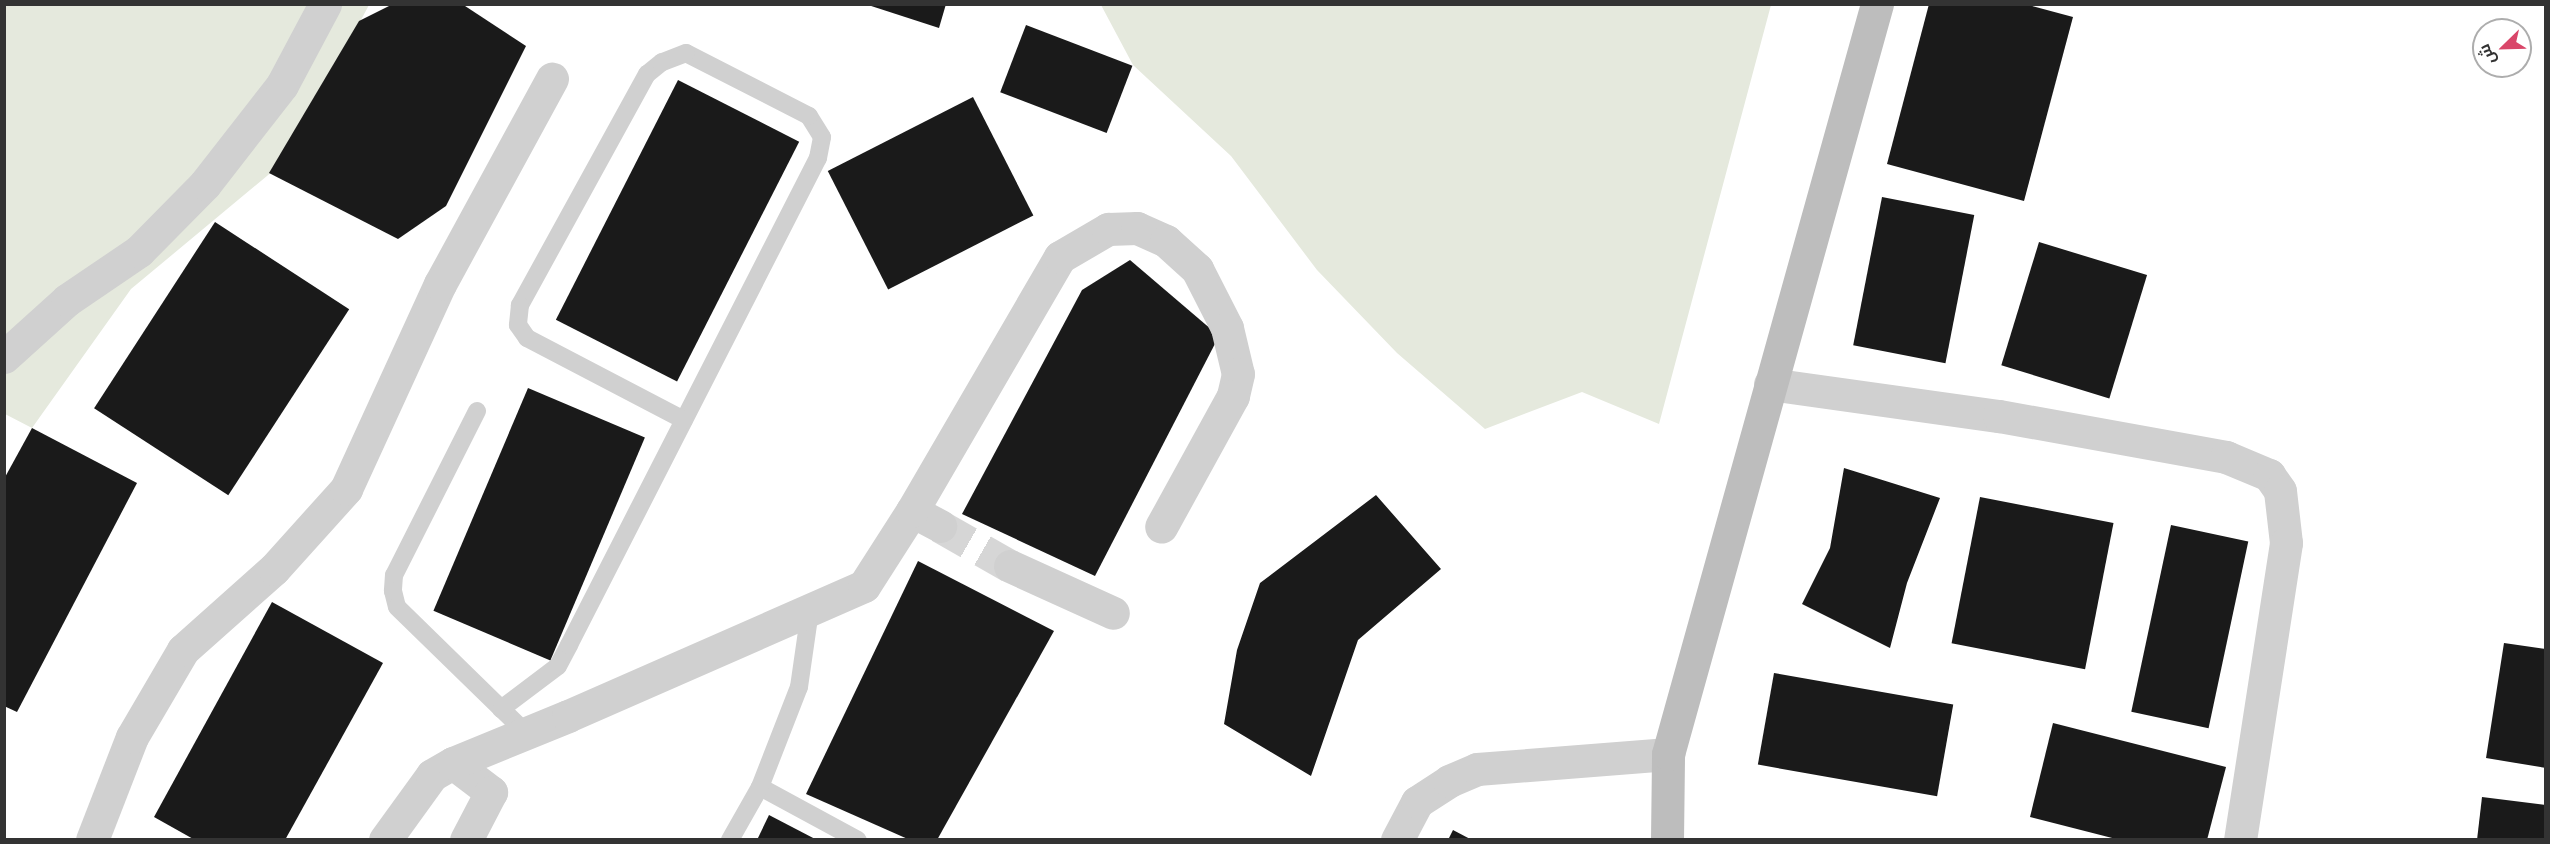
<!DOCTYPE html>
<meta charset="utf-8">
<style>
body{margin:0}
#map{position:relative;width:2550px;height:844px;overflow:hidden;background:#fff;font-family:"Work Sans",Cairo,sans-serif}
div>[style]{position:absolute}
.green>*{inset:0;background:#e5e9dd}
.building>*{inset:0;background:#1a1a1a;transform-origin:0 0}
.street-tunnel>*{height:33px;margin-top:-16.5px;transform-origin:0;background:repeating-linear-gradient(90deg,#d6d6d6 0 33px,transparent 0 49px)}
.lane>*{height:18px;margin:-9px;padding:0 9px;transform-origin:9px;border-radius:9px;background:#d0d0d0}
.street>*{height:33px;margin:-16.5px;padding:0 16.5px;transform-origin:16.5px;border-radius:16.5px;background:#d0d0d0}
.secondary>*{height:33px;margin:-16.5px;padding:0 16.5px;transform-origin:16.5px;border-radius:16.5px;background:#bdbdbd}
span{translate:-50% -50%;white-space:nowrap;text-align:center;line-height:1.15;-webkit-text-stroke:6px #fff;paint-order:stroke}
.frame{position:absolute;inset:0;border:6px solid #333;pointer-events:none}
.north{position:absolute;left:2472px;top:18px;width:60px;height:60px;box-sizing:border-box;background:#fff;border:2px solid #adadad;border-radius:50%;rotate:247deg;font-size:16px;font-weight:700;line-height:24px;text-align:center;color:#333}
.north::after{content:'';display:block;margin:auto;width:21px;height:27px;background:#d94669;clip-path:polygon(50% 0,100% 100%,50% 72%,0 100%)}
</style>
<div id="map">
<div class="green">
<i style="clip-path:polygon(4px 5px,369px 5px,285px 161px,131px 289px,32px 428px,5px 414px)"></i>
<i style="clip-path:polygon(1101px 5px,1771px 5px,1659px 424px,1582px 392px,1485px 429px,1397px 353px,1317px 270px,1231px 156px,1133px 65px)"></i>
</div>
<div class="building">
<i style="clip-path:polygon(393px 4px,462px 4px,526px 46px,446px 206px,398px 239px,269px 173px,359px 21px)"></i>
<i style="clip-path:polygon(865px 4px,946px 4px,939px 28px)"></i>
<i style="clip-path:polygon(1929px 4px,2025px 4px,2073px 17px,2024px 201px,1887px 164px)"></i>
<i style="left:1026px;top:25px;width:114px;height:72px;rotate:21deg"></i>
<i style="left:678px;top:80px;width:136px;height:269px;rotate:27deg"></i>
<i style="left:973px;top:97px;width:133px;height:163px;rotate:63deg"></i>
<i style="left:1882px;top:197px;width:94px;height:151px;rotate:11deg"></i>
<i style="left:215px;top:222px;width:160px;height:222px;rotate:33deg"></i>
<i style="left:2039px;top:242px;width:113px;height:129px;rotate:17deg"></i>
<i style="clip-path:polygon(1130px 260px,1219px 336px,1095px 576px,962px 514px,1082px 290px)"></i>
<i style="left:528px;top:388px;width:127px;height:242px;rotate:23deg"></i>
<i style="clip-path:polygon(32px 428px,137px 483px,17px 712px,4px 706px,4px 479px)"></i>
<i style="clip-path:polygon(1844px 468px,1940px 498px,1907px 583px,1890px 648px,1802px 604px,1830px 548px)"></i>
<i style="clip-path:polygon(1376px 495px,1441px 569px,1358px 640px,1311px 776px,1224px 724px,1237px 650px,1260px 583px)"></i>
<i style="left:1980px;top:497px;width:136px;height:149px;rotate:11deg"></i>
<i style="left:2171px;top:525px;width:79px;height:191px;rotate:12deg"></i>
<i style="clip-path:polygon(918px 561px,1054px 631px,937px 840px,910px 840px,806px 794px)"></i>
<i style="clip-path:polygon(272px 602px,383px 663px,285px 840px,195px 840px,154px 817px)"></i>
<i style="clip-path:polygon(2504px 643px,2546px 649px,2546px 768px,2486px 758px)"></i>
<i style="left:1774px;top:673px;width:182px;height:93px;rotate:10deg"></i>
<i style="clip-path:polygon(2053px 723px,2226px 767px,2207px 840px,2120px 840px,2030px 817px)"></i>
<i style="clip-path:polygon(2482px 797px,2546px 805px,2546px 840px,2477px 840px)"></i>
<i style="clip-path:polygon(769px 815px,817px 840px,757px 840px)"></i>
<i style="clip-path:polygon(1453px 830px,1472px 840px,1448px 840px)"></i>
</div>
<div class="street-tunnel">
<i style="left:940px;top:526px;width:81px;rotate:29.7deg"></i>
</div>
<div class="lane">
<i style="left:477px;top:411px;width:184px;rotate:116.8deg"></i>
<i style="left:394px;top:575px;width:16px;rotate:94deg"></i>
<i style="left:393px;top:591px;width:16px;rotate:76deg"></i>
<i style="left:397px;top:607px;width:180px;rotate:44.3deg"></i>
<i style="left:501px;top:709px;width:71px;rotate:-37deg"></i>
<i style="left:558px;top:666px;width:24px;rotate:-62deg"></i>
<i style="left:569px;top:645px;width:547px;rotate:-62.92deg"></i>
<i style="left:818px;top:158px;width:21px;rotate:-79deg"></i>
<i style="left:822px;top:137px;width:25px;rotate:-122deg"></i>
<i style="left:809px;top:116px;width:138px;rotate:-152.9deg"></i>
<i style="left:686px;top:53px;width:26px;rotate:159deg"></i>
<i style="left:662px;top:62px;width:19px;rotate:141deg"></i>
<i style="left:647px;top:74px;width:264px;rotate:118.8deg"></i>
<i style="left:520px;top:305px;width:20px;rotate:96deg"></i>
<i style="left:518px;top:325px;width:16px;rotate:55deg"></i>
<i style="left:527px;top:338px;width:177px;rotate:27.6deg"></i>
<i style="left:760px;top:787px;width:111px;rotate:28.4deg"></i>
<i style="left:730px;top:840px;width:61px;rotate:-60.5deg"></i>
<i style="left:760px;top:787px;width:107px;rotate:-68.7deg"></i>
<i style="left:799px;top:687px;width:77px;rotate:-81.8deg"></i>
</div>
<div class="street">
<i style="left:4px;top:357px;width:85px;rotate:-42.1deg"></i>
<i style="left:67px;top:300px;width:87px;rotate:-34.2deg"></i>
<i style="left:139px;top:251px;width:94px;rotate:-45.4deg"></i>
<i style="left:205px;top:184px;width:125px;rotate:-52.1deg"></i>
<i style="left:282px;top:85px;width:92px;rotate:-62deg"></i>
<i style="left:1770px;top:384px;width:231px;rotate:8deg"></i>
<i style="left:1999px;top:416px;width:231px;rotate:10.2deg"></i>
<i style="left:2226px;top:457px;width:47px;rotate:22.7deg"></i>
<i style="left:2269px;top:475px;width:19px;rotate:55deg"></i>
<i style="left:2280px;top:491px;width:52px;rotate:83.4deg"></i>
<i style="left:2286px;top:543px;width:301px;rotate:98.8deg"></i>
<i style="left:912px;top:511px;width:32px;rotate:28deg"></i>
<i style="left:1010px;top:566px;width:113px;rotate:24.5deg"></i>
<i style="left:453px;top:763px;width:48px;rotate:37.3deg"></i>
<i style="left:491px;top:792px;width:54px;rotate:117.5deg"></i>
<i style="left:92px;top:840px;width:110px;rotate:-68.8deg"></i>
<i style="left:132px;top:737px;width:101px;rotate:-59.6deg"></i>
<i style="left:183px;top:650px;width:122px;rotate:-41.7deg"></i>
<i style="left:274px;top:569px;width:108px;rotate:-48deg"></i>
<i style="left:346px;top:489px;width:226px;rotate:-65.4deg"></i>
<i style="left:440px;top:284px;width:234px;rotate:-61.4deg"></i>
<i style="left:385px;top:840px;width:80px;rotate:-54.1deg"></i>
<i style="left:432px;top:775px;width:24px;rotate:-30deg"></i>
<i style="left:453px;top:763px;width:124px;rotate:-22.2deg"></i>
<i style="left:568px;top:716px;width:323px;rotate:-23.7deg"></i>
<i style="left:864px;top:586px;width:89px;rotate:-57.4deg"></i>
<i style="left:912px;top:511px;width:294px;rotate:-59.8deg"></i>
<i style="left:1060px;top:257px;width:56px;rotate:-30.3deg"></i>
<i style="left:1108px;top:229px;width:29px;rotate:-2deg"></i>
<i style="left:1137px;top:228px;width:32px;rotate:24deg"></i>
<i style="left:1166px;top:241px;width:42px;rotate:42.1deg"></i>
<i style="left:1197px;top:269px;width:66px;rotate:63deg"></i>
<i style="left:1227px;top:328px;width:47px;rotate:76.6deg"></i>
<i style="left:1238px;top:374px;width:23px;rotate:103deg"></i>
<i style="left:1233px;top:396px;width:149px;rotate:118.8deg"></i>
<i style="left:1397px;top:840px;width:43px;rotate:-62.2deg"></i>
<i style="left:1417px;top:802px;width:38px;rotate:-33deg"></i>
<i style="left:1449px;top:781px;width:30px;rotate:-23deg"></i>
<i style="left:1477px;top:769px;width:192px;rotate:-4.5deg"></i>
</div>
<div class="secondary">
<i style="left:1667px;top:840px;width:86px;rotate:-89.3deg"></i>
<i style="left:1668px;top:754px;width:779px;rotate:-74.43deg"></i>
</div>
<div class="frame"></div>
<div class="north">ش</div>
</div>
